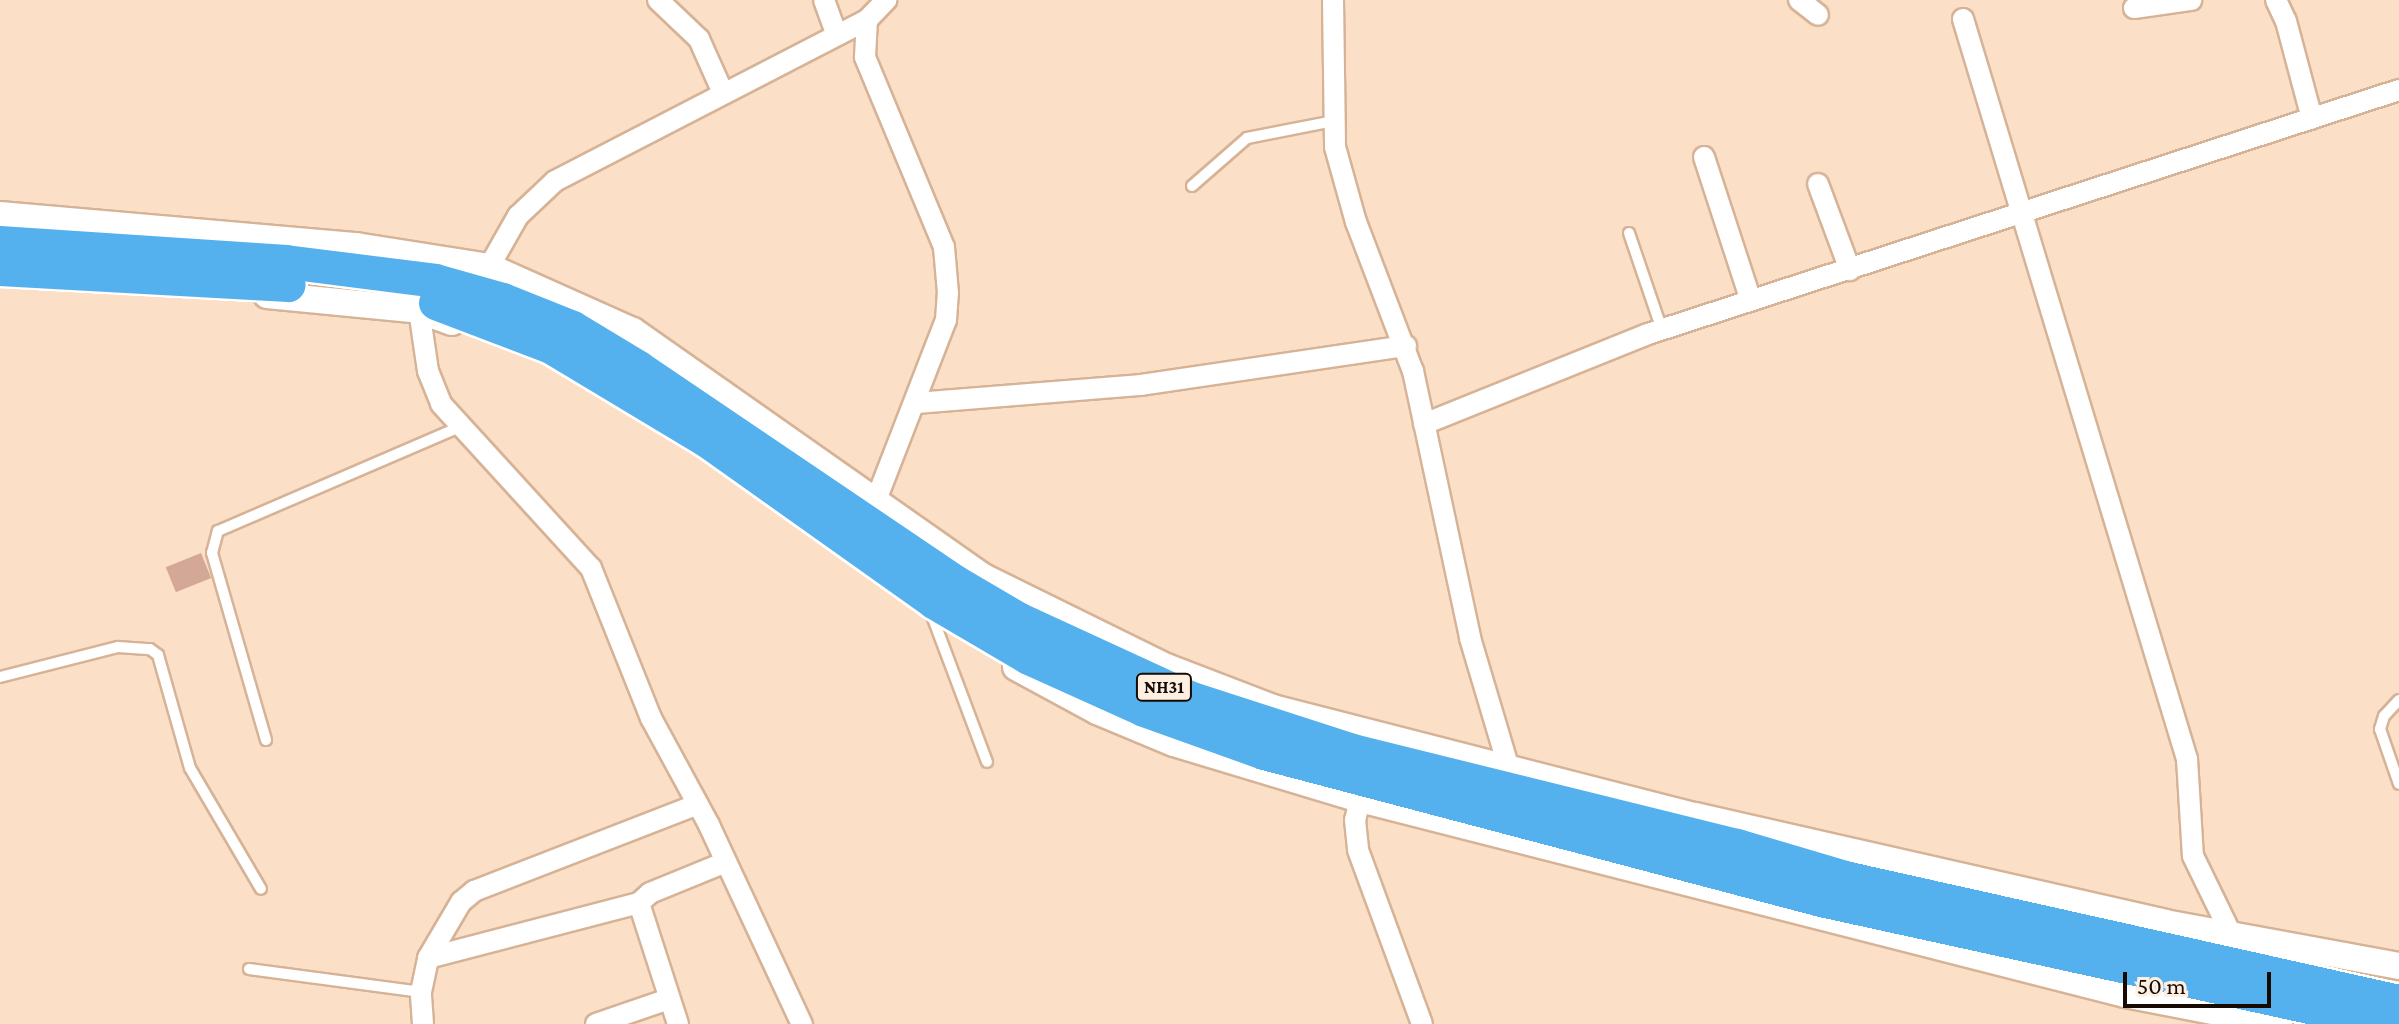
<!DOCTYPE html>
<style>
body{margin:0}
#map{position:relative;width:2399px;height:1024px;overflow:hidden;background:#fcdfc7;font-family:"Crimson Pro",serif}
div>[style]{position:absolute}
.building>*{inset:0;background:#d3a897;transform-origin:0 0}
.roads{filter:drop-shadow(2px 0 #d6b396) drop-shadow(-2px 0 #d6b396) drop-shadow(0 2px #d6b396) drop-shadow(0 -2px #d6b396)}
.lane>*{height:10px;margin:-5px;padding:0 5px;transform-origin:5px;border-radius:5px;background:#fff}
.street>*{height:20px;margin:-10px;padding:0 10px;transform-origin:10px;border-radius:10px;background:#fff}
.secondary>*{height:26px;margin:-13px;padding:0 13px;transform-origin:13px;border-radius:13px;background:#fff}
.bridges{filter:drop-shadow(2px 0 #fff) drop-shadow(-2px 0 #fff) drop-shadow(0 2px #fff) drop-shadow(0 -2px #fff)}
.highway-bridge>*{height:34px;margin:-17px;padding:0 17px;transform-origin:17px;border-radius:17px;background:#55b0ee}
span{translate:-50% -50%;white-space:nowrap;text-align:center;line-height:1.15;-webkit-text-stroke:7px #feefe3;paint-order:stroke}
.shield-label span{padding:2px 6px;background:#feefe3;border:2px solid;border-radius:6px;-webkit-text-stroke-width:0}
.shield-label{font-size:18px;color:#160a02;font-weight:700}
.scale{position:absolute;left:2123px;top:972px;width:148px;height:36px;box-sizing:border-box;border:4px solid #160a02;border-top:0;padding-left:10px;font-size:24px;line-height:28px;white-space:nowrap;color:#160a02;-webkit-text-stroke:6px #feefe3;paint-order:stroke}
</style>
<div id="map">
<div class="building">
<i style="left:201px;top:553px;width:27px;height:38px;rotate:68deg"></i>
</div>
<div class="roads">
<div class="lane">
<i style="left:1192px;top:186px;width:73px;rotate:-41.1deg"></i>
<i style="left:1247px;top:138px;width:89px;rotate:-11.1deg"></i>
<i style="left:1629px;top:233px;width:102px;rotate:71.2deg"></i>
<i style="left:931px;top:613px;width:159px;rotate:69.4deg"></i>
<i style="left:0;top:677px;width:122px;rotate:-14.3deg"></i>
<i style="left:118px;top:647px;width:32px;rotate:4deg"></i>
<i style="left:150px;top:649px;width:10px;rotate:37deg"></i>
<i style="left:158px;top:655px;width:117px;rotate:74.2deg"></i>
<i style="left:190px;top:768px;width:140px;rotate:59.6deg"></i>
<i style="left:2399px;top:700px;width:22px;rotate:133deg"></i>
<i style="left:2384px;top:716px;width:14px;rotate:107deg"></i>
<i style="left:2380px;top:729px;width:58px;rotate:70.9deg"></i>
<i style="left:266px;top:740px;width:195px;rotate:-106.1deg"></i>
<i style="left:212px;top:553px;width:23px;rotate:-75deg"></i>
<i style="left:218px;top:531px;width:266px;rotate:-23.3deg"></i>
<i style="left:249px;top:969px;width:174px;rotate:7.6deg"></i>
</div>
<div class="street">
<i style="left:658px;top:0;width:57px;rotate:43.6deg"></i>
<i style="left:699px;top:39px;width:59px;rotate:66deg"></i>
<i style="left:824px;top:0;width:37px;rotate:70deg"></i>
<i style="left:1333px;top:0;width:147px;rotate:89.2deg"></i>
<i style="left:1335px;top:147px;width:78px;rotate:74.4deg"></i>
<i style="left:1356px;top:222px;width:160px;rotate:69.1deg"></i>
<i style="left:1413px;top:371px;width:273px;rotate:77.9deg"></i>
<i style="left:1470px;top:638px;width:137px;rotate:73.4deg"></i>
<i style="left:1799px;top:0;width:24px;rotate:38deg"></i>
<i style="left:2276px;top:0;width:23px;rotate:65deg"></i>
<i style="left:2286px;top:21px;width:101px;rotate:75.1deg"></i>
<i style="left:2134px;top:8px;width:58px;rotate:-8deg"></i>
<i style="left:1963px;top:19px;width:773px;rotate:73.16deg"></i>
<i style="left:2187px;top:759px;width:97px;rotate:86.5deg"></i>
<i style="left:2193px;top:856px;width:85px;rotate:64deg"></i>
<i style="left:1704px;top:157px;width:151px;rotate:71.9deg"></i>
<i style="left:1818px;top:184px;width:92px;rotate:69.6deg"></i>
<i style="left:489px;top:267px;width:59px;rotate:-60.4deg"></i>
<i style="left:518px;top:216px;width:51px;rotate:-43.4deg"></i>
<i style="left:555px;top:181px;width:351px;rotate:-27.3deg"></i>
<i style="left:419px;top:310px;width:62px;rotate:81.6deg"></i>
<i style="left:428px;top:371px;width:35px;rotate:68deg"></i>
<i style="left:441px;top:404px;width:222px;rotate:47.6deg"></i>
<i style="left:591px;top:568px;width:162px;rotate:68.2deg"></i>
<i style="left:651px;top:718px;width:122px;rotate:61.5deg"></i>
<i style="left:709px;top:825px;width:220px;rotate:65deg"></i>
<i style="left:917px;top:403px;width:225px;rotate:-4.6deg"></i>
<i style="left:1141px;top:385px;width:268px;rotate:-8.4deg"></i>
<i style="left:1424px;top:424px;width:241px;rotate:-21.9deg"></i>
<i style="left:1648px;top:334px;width:790px;rotate:-18deg"></i>
<i style="left:871px;top:513px;width:207px;rotate:-68.8deg"></i>
<i style="left:946px;top:320px;width:27px;rotate:-86deg"></i>
<i style="left:948px;top:293px;width:46px;rotate:-95deg"></i>
<i style="left:944px;top:247px;width:206px;rotate:-112.6deg"></i>
<i style="left:865px;top:57px;width:37px;rotate:-87deg"></i>
<i style="left:867px;top:20px;width:28px;rotate:-46deg"></i>
<i style="left:1360px;top:799px;width:22px;rotate:103deg"></i>
<i style="left:1355px;top:820px;width:30px;rotate:84deg"></i>
<i style="left:1358px;top:850px;width:185px;rotate:69.8deg"></i>
<i style="left:428px;top:958px;width:218px;rotate:-14.6deg"></i>
<i style="left:423px;top:1024px;width:32px;rotate:-94deg"></i>
<i style="left:421px;top:992px;width:35px;rotate:-78deg"></i>
<i style="left:428px;top:958px;width:65px;rotate:-59.5deg"></i>
<i style="left:461px;top:902px;width:17px;rotate:-40deg"></i>
<i style="left:474px;top:891px;width:240px;rotate:-21.2deg"></i>
<i style="left:596px;top:1024px;width:77px;rotate:-18.9deg"></i>
<i style="left:678px;top:1024px;width:127px;rotate:-107.9deg"></i>
<i style="left:639px;top:903px;width:15px;rotate:-42deg"></i>
<i style="left:650px;top:893px;width:82px;rotate:-22.2deg"></i>
</div>
<div class="secondary">
<i style="left:0;top:215px;width:357px;rotate:5deg"></i>
<i style="left:356px;top:246px;width:135px;rotate:9deg"></i>
<i style="left:489px;top:267px;width:158px;rotate:24deg"></i>
<i style="left:633px;top:331px;width:426px;rotate:35.1deg"></i>
<i style="left:981px;top:576px;width:206px;rotate:26.2deg"></i>
<i style="left:1166px;top:667px;width:115px;rotate:21deg"></i>
<i style="left:1273px;top:708px;width:436px;rotate:14.4deg"></i>
<i style="left:1695px;top:816px;width:482px;rotate:12.8deg"></i>
<i style="left:2165px;top:923px;width:238px;rotate:10.4deg"></i>
<i style="left:267px;top:295px;width:153px;rotate:5.6deg"></i>
<i style="left:419px;top:310px;width:35px;rotate:20deg"></i>
<i style="left:1016px;top:667px;width:92px;rotate:28.5deg"></i>
<i style="left:1097px;top:711px;width:83px;rotate:22.6deg"></i>
<i style="left:1174px;top:743px;width:194px;rotate:16.8deg"></i>
<i style="left:1360px;top:799px;width:789px;rotate:14.3deg"></i>
<i style="left:2125px;top:994px;width:157px;rotate:11deg"></i>
</div>
</div>
<div class="bridges">
<div class="highway-bridge">
<i style="left:0;top:243px;width:287px;rotate:3.8deg"></i>
<i style="left:286px;top:262px;width:151px;rotate:7.2deg"></i>
<i style="left:436px;top:281px;width:70px;rotate:15.8deg"></i>
<i style="left:503px;top:300px;width:75px;rotate:21.8deg"></i>
<i style="left:573px;top:328px;width:77px;rotate:31.2deg"></i>
<i style="left:639px;top:368px;width:382px;rotate:34.1deg"></i>
<i style="left:955px;top:582px;width:75px;rotate:30.3deg"></i>
<i style="left:1020px;top:620px;width:189px;rotate:24.7deg"></i>
<i style="left:1192px;top:699px;width:169px;rotate:17.9deg"></i>
<i style="left:1353px;top:751px;width:396px;rotate:13.9deg"></i>
<i style="left:1737px;top:846px;width:113px;rotate:16.5deg"></i>
<i style="left:1845px;top:878px;width:568px;rotate:12.62deg"></i>
<i style="left:0;top:269px;width:289px;rotate:3.2deg"></i>
<i style="left:436px;top:303px;width:123px;rotate:20.9deg"></i>
<i style="left:551px;top:347px;width:184px;rotate:31deg"></i>
<i style="left:709px;top:442px;width:276px;rotate:35.4deg"></i>
<i style="left:934px;top:602px;width:110px;rotate:30.5deg"></i>
<i style="left:1029px;top:658px;width:126px;rotate:24.3deg"></i>
<i style="left:1144px;top:710px;width:127px;rotate:19.7deg"></i>
<i style="left:1264px;top:753px;width:576px;rotate:14.78deg"></i>
<i style="left:1821px;top:900px;width:579px;rotate:12.36deg"></i>
</div>
</div>
<div class="shield-label">
<span style="left:1164px;top:687px">NH31</span>
</div>
<div class="scale">50 m</div>
</div>
